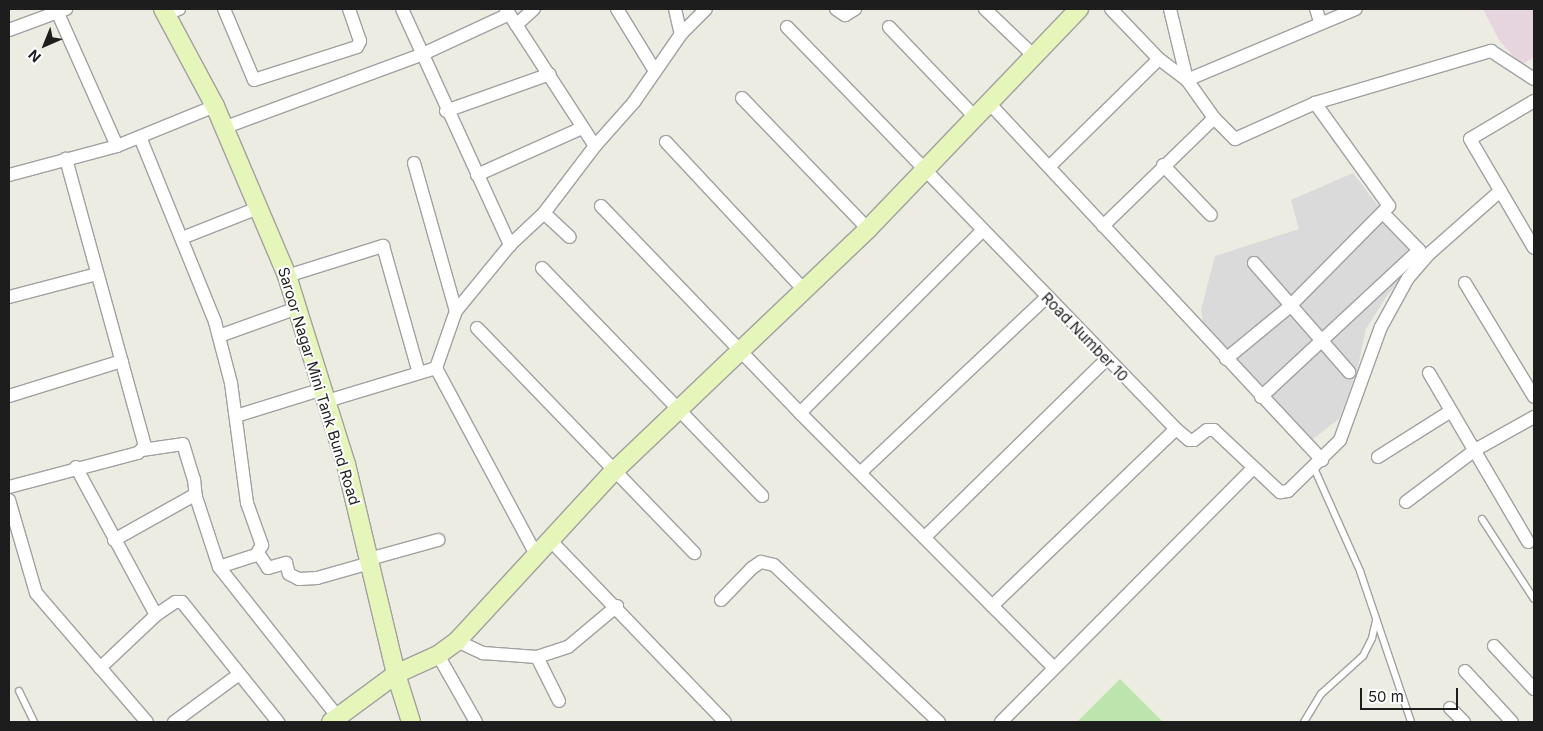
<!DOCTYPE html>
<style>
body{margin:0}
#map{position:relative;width:1543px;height:731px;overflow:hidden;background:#edece3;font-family:Inter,sans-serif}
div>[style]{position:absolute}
.residential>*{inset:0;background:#dbdada}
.industrial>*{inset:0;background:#e6d5df}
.grass>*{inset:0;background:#bce4ac}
.roads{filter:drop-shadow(1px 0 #a1a1a1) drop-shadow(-1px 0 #a1a1a1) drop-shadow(0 1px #a1a1a1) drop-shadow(0 -1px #a1a1a1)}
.lane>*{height:6px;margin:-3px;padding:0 3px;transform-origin:3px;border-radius:3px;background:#fff}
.street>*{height:12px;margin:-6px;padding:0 6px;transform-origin:6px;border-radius:6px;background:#fff}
.secondary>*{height:18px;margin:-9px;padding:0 9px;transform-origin:9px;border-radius:9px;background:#e6f5ba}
span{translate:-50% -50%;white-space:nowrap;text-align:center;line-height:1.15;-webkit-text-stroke:4px #fff;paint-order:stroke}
.street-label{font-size:15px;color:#1d1d1d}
.frame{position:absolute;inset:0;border:10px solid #1d1d1d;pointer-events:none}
.north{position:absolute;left:20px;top:20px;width:50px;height:50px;-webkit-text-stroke:4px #fff;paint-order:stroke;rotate:224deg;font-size:14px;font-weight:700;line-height:20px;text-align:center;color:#1d1d1d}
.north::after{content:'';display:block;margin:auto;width:18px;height:22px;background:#1d1d1d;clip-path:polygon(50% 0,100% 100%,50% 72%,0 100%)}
.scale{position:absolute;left:1360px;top:688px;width:98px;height:22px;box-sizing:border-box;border:2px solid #1d1d1d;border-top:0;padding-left:6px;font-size:15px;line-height:18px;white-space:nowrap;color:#1d1d1d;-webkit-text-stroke:4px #fff;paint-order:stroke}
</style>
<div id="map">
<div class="residential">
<i style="clip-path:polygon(1353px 173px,1376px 203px,1426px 252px,1388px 294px,1366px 329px,1357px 371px,1339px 419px,1309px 442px,1203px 323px,1201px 310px,1215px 256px,1299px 229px,1291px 200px)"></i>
</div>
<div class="industrial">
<i style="clip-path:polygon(1483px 9px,1534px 9px,1534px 57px,1521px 65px,1499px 40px)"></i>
</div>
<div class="grass">
<i style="clip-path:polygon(1120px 679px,1163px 722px,1077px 722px)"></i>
</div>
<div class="roads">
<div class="lane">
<i style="left:1314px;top:468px;width:113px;rotate:65.9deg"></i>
<i style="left:1360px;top:571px;width:159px;rotate:71.3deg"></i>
<i style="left:1482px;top:519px;width:95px;rotate:57deg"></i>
<i style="left:19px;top:691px;width:34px;rotate:64deg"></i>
<i style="left:1304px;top:722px;width:33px;rotate:-59deg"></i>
<i style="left:1321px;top:694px;width:57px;rotate:-42.1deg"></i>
<i style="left:1363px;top:656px;width:20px;rotate:-63deg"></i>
<i style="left:1372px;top:638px;width:18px;rotate:-77deg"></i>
</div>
<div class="street">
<i style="left:56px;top:9px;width:150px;rotate:66deg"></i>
<i style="left:224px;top:9px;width:77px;rotate:67.1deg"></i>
<i style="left:254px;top:80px;width:108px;rotate:-17.8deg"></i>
<i style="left:357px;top:47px;width:7px;rotate:-63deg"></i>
<i style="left:360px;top:41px;width:34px;rotate:-109deg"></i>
<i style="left:402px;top:9px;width:260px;rotate:65.4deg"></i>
<i style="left:506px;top:9px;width:163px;rotate:57deg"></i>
<i style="left:617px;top:9px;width:73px;rotate:58.5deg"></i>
<i style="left:675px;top:9px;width:26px;rotate:77deg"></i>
<i style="left:836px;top:9px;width:11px;rotate:34deg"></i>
<i style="left:845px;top:15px;width:12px;rotate:-31deg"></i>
<i style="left:985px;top:9px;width:66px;rotate:43.8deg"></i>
<i style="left:1111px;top:9px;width:69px;rotate:46.2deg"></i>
<i style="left:1159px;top:59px;width:35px;rotate:37deg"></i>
<i style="left:1187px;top:80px;width:47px;rotate:54.6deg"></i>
<i style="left:1214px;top:118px;width:30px;rotate:45deg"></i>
<i style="left:1235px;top:139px;width:88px;rotate:-24.2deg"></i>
<i style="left:1315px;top:103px;width:184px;rotate:-16.5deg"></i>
<i style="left:1491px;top:51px;width:51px;rotate:33.1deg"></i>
<i style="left:1170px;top:9px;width:73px;rotate:76.5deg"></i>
<i style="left:1187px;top:80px;width:183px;rotate:-22.8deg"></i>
<i style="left:1316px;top:9px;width:13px;rotate:72deg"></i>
<i style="left:166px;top:14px;width:14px;rotate:-21deg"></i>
<i style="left:516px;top:25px;width:24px;rotate:-42deg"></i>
<i style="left:787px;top:27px;width:559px;rotate:45.94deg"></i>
<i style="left:1176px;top:429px;width:17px;rotate:40deg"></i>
<i style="left:1189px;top:440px;width:5px"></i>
<i style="left:1194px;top:440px;width:16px;rotate:-38deg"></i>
<i style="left:1207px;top:430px;width:7px"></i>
<i style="left:1214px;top:430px;width:91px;rotate:43.2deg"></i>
<i style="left:1280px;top:492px;width:8px;rotate:-7deg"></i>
<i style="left:1288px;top:491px;width:73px;rotate:-44.4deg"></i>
<i style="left:1340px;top:440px;width:120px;rotate:-70.1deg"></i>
<i style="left:1381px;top:327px;width:56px;rotate:-61.1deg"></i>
<i style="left:1408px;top:278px;width:33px;rotate:-49deg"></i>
<i style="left:1430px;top:253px;width:94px;rotate:-41.5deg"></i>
<i style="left:889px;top:27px;width:126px;rotate:46.3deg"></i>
<i style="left:9px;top:30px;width:61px;rotate:-20.2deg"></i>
<i style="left:742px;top:98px;width:182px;rotate:46.1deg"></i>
<i style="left:1534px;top:101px;width:74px;rotate:149.3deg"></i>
<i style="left:1470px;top:139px;width:126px;rotate:59.6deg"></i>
<i style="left:990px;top:104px;width:487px;rotate:47deg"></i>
<i style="left:446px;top:111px;width:110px;rotate:-19.6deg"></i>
<i style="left:223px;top:128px;width:213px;rotate:-20.3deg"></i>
<i style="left:423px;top:54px;width:95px;rotate:-24.9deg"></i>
<i style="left:140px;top:137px;width:200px;rotate:67.9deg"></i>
<i style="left:215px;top:322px;width:63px;rotate:75.3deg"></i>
<i style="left:231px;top:383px;width:121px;rotate:82.4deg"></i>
<i style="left:247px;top:503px;width:45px;rotate:70.3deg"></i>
<i style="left:262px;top:545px;width:12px;rotate:121deg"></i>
<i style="left:256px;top:555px;width:39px;rotate:162deg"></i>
<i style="left:666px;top:142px;width:204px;rotate:47deg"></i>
<i style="left:414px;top:163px;width:154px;rotate:74.2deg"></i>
<i style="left:1163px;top:165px;width:69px;rotate:46.2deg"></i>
<i style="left:1049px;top:167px;width:154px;rotate:-44.5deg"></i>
<i style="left:9px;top:175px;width:112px;rotate:-15deg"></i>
<i style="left:117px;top:146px;width:106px;rotate:-22.2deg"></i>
<i style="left:477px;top:175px;width:115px;rotate:-24.1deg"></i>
<i style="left:601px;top:206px;width:287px;rotate:46.1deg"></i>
<i style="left:800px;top:413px;width:360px;rotate:45.1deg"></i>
<i style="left:544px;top:213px;width:35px;rotate:43deg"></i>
<i style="left:1103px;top:226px;width:155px;rotate:-44.2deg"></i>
<i style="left:182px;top:238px;width:82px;rotate:-21.5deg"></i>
<i style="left:1254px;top:263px;width:145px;rotate:48.9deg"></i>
<i style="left:542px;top:268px;width:317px;rotate:46deg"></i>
<i style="left:287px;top:276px;width:101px;rotate:-17.4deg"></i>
<i style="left:383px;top:246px;width:132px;rotate:74.2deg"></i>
<i style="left:1465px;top:283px;width:133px;rotate:58.8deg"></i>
<i style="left:9px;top:297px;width:91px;rotate:-14.6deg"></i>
<i style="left:477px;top:328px;width:313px;rotate:46deg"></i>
<i style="left:219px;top:336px;width:83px;rotate:-19.7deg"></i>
<i style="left:1226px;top:359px;width:82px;rotate:-39.5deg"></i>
<i style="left:1289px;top:307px;width:142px;rotate:-45.3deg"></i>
<i style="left:1389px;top:206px;width:127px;rotate:-125.7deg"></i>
<i style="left:436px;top:368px;width:213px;rotate:61.8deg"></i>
<i style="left:1429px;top:373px;width:196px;rotate:59.6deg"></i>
<i style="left:9px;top:396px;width:118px;rotate:-17.2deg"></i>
<i style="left:1261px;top:397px;width:216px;rotate:-42.9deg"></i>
<i style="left:1419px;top:250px;width:50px;rotate:-134.2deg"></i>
<i style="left:327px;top:401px;width:114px;rotate:-16.8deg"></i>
<i style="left:436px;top:368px;width:60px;rotate:-70.7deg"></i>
<i style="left:456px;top:311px;width:85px;rotate:-50.7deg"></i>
<i style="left:510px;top:245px;width:47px;rotate:-43.3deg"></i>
<i style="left:544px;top:213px;width:84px;rotate:-52.7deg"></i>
<i style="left:595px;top:146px;width:59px;rotate:-48.4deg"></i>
<i style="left:634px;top:102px;width:83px;rotate:-55.3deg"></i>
<i style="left:681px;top:34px;width:35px;rotate:-45deg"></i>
<i style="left:800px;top:413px;width:257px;rotate:-45deg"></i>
<i style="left:236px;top:416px;width:91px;rotate:-17.2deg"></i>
<i style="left:142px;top:450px;width:41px;rotate:-8.3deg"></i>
<i style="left:183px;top:444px;width:37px;rotate:73deg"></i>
<i style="left:194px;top:479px;width:18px;rotate:84deg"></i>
<i style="left:1378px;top:457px;width:86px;rotate:-32.2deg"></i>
<i style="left:76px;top:467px;width:168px;rotate:61.6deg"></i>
<i style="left:860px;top:473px;width:257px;rotate:-43.3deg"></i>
<i style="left:9px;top:487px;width:133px;rotate:-14.8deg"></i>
<i style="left:138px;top:453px;width:10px;rotate:-45deg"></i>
<i style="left:145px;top:446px;width:298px;rotate:-105.4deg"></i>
<i style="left:9px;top:500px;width:97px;rotate:73.8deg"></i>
<i style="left:36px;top:593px;width:170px;rotate:49.3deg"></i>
<i style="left:1406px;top:502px;width:86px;rotate:-37deg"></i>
<i style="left:1475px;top:450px;width:68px;rotate:-29.2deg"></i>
<i style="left:925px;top:537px;width:255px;rotate:-44.4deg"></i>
<i style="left:114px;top:540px;width:88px;rotate:-29.2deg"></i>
<i style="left:191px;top:497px;width:5px"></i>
<i style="left:196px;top:497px;width:74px;rotate:71.8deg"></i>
<i style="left:219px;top:567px;width:191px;rotate:51.6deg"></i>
<i style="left:550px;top:540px;width:252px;rotate:46.1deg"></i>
<i style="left:258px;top:553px;width:18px;rotate:56deg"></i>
<i style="left:268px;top:568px;width:19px;rotate:-16deg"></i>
<i style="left:286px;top:563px;width:11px;rotate:75deg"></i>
<i style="left:289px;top:574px;width:11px;rotate:27deg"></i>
<i style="left:299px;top:579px;width:18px;rotate:-3deg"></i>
<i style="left:317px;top:578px;width:55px;rotate:-15.8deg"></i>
<i style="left:369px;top:559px;width:72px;rotate:-15.4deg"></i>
<i style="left:721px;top:600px;width:45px;rotate:-45.9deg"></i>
<i style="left:752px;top:568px;width:11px;rotate:-34deg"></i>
<i style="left:761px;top:562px;width:13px;rotate:13deg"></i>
<i style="left:774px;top:565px;width:228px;rotate:43.6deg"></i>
<i style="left:992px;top:606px;width:255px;rotate:-43.9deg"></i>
<i style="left:457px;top:641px;width:29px;rotate:25deg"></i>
<i style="left:483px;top:653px;width:54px;rotate:4.2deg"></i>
<i style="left:537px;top:657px;width:33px;rotate:-18deg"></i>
<i style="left:568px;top:647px;width:64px;rotate:-39.9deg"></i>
<i style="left:1494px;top:646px;width:59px;rotate:47.1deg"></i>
<i style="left:438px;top:655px;width:77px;rotate:60.4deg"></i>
<i style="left:537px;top:657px;width:49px;rotate:63.4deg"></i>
<i style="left:100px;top:668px;width:77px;rotate:-43.4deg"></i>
<i style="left:156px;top:615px;width:23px;rotate:-34deg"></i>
<i style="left:175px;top:602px;width:7px"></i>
<i style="left:182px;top:602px;width:154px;rotate:51.3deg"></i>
<i style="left:1465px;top:671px;width:69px;rotate:47.3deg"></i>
<i style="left:1450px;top:708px;width:20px;rotate:45deg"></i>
<i style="left:174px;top:722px;width:79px;rotate:-36.3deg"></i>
<i style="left:1001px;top:722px;width:358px;rotate:-45.2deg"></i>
</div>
<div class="secondary">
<i style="left:163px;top:9px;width:110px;rotate:61.8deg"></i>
<i style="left:215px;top:106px;width:185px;rotate:67deg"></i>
<i style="left:287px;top:276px;width:197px;rotate:72.6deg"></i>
<i style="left:346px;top:464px;width:216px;rotate:76.6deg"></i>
<i style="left:396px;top:674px;width:50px;rotate:72.6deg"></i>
<i style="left:331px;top:722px;width:81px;rotate:-36.4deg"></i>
<i style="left:396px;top:674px;width:46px;rotate:-24.3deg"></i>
<i style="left:438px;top:655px;width:24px;rotate:-36deg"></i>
<i style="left:457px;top:641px;width:230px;rotate:-47.3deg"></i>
<i style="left:613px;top:472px;width:352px;rotate:-43.6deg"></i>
<i style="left:868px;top:229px;width:305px;rotate:-46.2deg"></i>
</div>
</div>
<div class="street-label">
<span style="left:1085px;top:337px;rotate:46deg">Road Number 10</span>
<span style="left:319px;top:386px;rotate:73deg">Saroor Nagar Mini Tank Bund Road</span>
</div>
<div class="frame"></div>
<div class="north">N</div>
<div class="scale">50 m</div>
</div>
